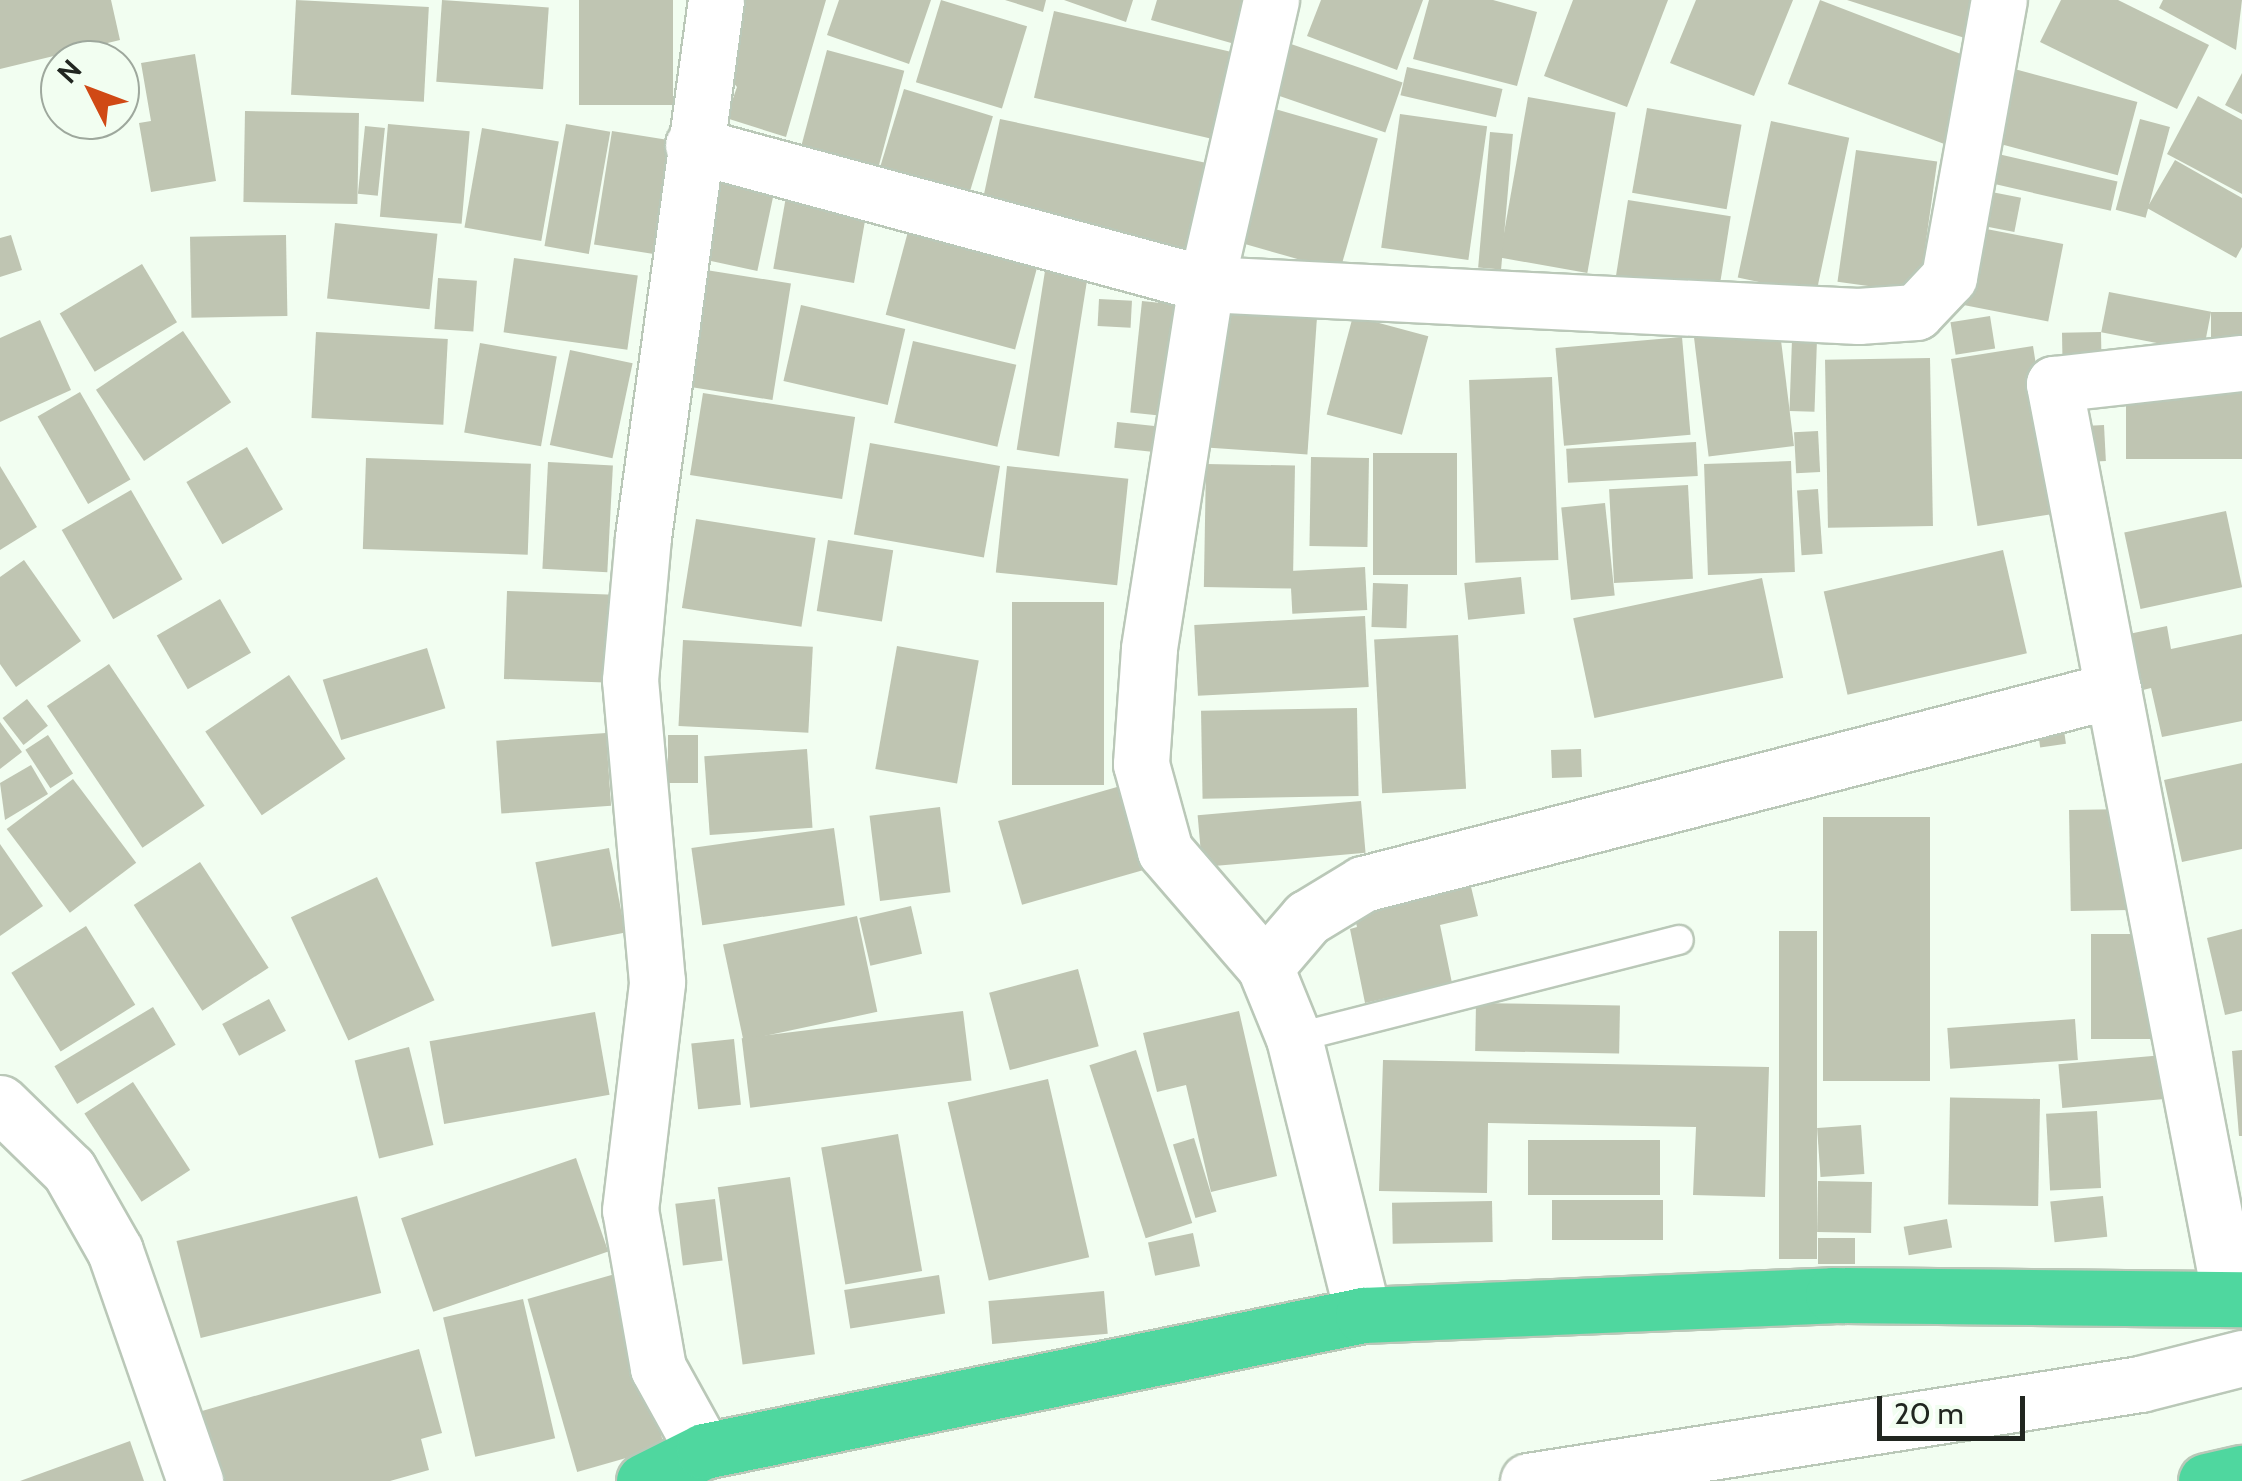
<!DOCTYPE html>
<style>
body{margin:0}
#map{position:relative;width:2242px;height:1481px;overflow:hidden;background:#f2fef1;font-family:Cabin,sans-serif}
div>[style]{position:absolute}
.building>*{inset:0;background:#bfc5b2;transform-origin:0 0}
.roads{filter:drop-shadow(2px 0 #bac8b8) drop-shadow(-2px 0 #bac8b8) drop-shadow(0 2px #bac8b8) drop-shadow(0 -2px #bac8b8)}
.lane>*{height:28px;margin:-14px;padding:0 14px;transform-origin:14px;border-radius:14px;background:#fff}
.street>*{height:55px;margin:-27.5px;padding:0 27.5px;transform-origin:27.5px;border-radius:27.5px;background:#fff}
.secondary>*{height:55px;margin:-27.5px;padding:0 27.5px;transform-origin:27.5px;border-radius:27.5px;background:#fff}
.highway>*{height:55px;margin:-27.5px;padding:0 27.5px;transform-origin:27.5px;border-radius:27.5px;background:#4fd79f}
span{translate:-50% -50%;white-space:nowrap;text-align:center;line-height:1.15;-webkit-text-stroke:8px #f2fef1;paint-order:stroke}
.north{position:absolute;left:40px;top:40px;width:100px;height:100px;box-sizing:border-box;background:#f2fef1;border:2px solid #9ea89d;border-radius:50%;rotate:312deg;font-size:28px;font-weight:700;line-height:40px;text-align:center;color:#212620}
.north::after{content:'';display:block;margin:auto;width:35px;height:45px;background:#d04915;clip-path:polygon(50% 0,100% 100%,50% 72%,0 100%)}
.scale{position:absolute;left:1877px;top:1396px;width:148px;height:45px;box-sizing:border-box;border:5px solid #212620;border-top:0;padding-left:12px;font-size:30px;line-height:35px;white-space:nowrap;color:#212620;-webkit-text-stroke:8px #f2fef1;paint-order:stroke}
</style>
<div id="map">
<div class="building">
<i style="clip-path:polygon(0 0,111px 0,120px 40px,0 69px)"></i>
<i style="left:296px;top:0;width:133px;height:95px;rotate:3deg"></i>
<i style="left:442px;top:0;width:107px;height:82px;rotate:4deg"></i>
<i style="left:579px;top:0;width:94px;height:105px"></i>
<i style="clip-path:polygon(743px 0,826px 0,786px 137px,726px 118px,737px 87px,724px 72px)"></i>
<i style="clip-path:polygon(839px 0,931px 0,909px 64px,827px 35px)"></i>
<i style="left:941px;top:0;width:90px;height:86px;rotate:17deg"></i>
<i style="clip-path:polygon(1005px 0,1046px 0,1043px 12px)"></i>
<i style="clip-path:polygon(1064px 0,1133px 0,1126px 22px)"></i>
<i style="clip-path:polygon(1157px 0,1266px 0,1252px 49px,1151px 20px)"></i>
<i style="clip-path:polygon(1321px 0,1423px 0,1397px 70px,1307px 36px)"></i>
<i style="clip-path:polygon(1429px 0,1493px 0,1537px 12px,1517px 86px,1413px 59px)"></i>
<i style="clip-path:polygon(1573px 0,1668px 0,1627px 107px,1544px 76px)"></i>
<i style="clip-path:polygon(1696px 0,1793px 0,1754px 96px,1670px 63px)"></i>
<i style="left:1820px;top:0;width:176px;height:90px;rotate:21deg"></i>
<i style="clip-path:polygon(1847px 0,1987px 0,1974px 41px)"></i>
<i style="clip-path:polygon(2061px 0,2118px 0,2209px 45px,2177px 109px,2040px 42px)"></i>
<i style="clip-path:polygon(2163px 0,2242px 0,2236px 50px,2159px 8px)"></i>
<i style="left:1054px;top:11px;width:189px;height:89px;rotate:13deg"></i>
<i style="left:1291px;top:44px;width:118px;height:53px;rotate:19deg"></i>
<i style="left:827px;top:50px;width:80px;height:112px;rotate:15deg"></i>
<i style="clip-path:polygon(195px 54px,216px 181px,151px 192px,139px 123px,151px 121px,141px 63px)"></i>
<i style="left:1407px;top:67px;width:98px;height:29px;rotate:13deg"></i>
<i style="left:2007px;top:67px;width:135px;height:76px;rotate:15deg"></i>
<i style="clip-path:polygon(2242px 73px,2242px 114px,2225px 105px)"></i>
<i style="left:904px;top:89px;width:93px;height:102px;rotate:17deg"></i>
<i style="clip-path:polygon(2198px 96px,2242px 120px,2242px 194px,2167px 154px)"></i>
<i style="left:1528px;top:97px;width:89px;height:163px;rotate:10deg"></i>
<i style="left:1647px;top:108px;width:96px;height:86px;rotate:10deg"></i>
<i style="left:1275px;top:109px;width:107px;height:138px;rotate:16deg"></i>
<i style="left:245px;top:111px;width:114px;height:91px;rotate:1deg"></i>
<i style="left:1400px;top:114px;width:88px;height:135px;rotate:8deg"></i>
<i style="left:1000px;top:119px;width:221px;height:99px;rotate:12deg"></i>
<i style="left:2140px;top:119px;width:31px;height:94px;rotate:15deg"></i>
<i style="left:1771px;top:121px;width:80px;height:160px;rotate:12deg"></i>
<i style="left:388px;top:124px;width:82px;height:93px;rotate:5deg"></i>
<i style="left:566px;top:124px;width:45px;height:124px;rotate:10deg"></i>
<i style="left:365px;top:126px;width:20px;height:68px;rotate:6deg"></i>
<i style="left:482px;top:128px;width:78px;height:101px;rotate:10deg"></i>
<i style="left:612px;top:131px;width:73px;height:115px;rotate:9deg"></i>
<i style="left:1490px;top:132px;width:23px;height:136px;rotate:5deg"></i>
<i style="left:1856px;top:150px;width:82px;height:133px;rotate:8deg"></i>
<i style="left:1985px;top:151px;width:136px;height:30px;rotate:13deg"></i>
<i style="clip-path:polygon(2175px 160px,2242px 198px,2242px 247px,2236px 258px,2147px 208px)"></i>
<i style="left:721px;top:163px;width:58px;height:98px;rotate:12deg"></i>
<i style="left:1971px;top:188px;width:51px;height:35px;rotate:11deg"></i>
<i style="left:787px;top:191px;width:82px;height:79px;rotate:10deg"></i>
<i style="left:1628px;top:200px;width:104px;height:80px;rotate:9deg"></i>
<i style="left:335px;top:223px;width:103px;height:76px;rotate:6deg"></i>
<i style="left:910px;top:224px;width:134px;height:94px;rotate:15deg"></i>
<i style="left:1971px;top:226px;width:94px;height:79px;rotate:11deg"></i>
<i style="clip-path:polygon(11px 235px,22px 270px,0 277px,0 238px)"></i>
<i style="left:286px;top:235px;width:81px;height:96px;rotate:89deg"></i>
<i style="left:514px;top:258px;width:125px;height:75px;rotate:8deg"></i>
<i style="left:142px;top:264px;width:68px;height:96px;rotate:59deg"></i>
<i style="left:706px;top:270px;width:86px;height:118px;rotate:9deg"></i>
<i style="left:1045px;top:271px;width:43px;height:181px;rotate:9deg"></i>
<i style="left:438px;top:278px;width:39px;height:51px;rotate:4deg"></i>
<i style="left:2109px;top:292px;width:104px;height:41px;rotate:11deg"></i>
<i style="left:1099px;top:299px;width:33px;height:27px;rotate:3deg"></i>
<i style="left:1206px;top:299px;width:112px;height:148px;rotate:4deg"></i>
<i style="left:1142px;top:301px;width:39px;height:112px;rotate:6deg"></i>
<i style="left:801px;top:305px;width:107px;height:78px;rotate:13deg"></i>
<i style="left:2242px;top:312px;width:42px;height:31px;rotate:90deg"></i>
<i style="left:1353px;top:316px;width:78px;height:102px;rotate:15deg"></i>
<i style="left:1778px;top:316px;width:131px;height:86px;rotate:83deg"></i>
<i style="left:1990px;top:316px;width:33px;height:40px;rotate:81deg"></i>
<i style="clip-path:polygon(40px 320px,71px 390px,0 422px,0 338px)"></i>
<i style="left:183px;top:331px;width:86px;height:105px;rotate:56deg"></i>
<i style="left:316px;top:332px;width:132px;height:86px;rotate:3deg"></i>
<i style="left:2101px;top:332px;width:41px;height:39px;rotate:89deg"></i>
<i style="left:1682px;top:337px;width:98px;height:127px;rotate:85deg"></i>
<i style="left:1792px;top:339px;width:25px;height:72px;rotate:2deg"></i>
<i style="left:913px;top:341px;width:106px;height:84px;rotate:13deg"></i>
<i style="left:480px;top:343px;width:78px;height:91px;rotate:10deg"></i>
<i style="left:2033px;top:346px;width:169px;height:83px;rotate:81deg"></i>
<i style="left:570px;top:350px;width:64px;height:97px;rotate:12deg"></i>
<i style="left:1930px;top:358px;width:168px;height:105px;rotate:89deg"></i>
<i style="left:2242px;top:370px;width:89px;height:116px;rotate:90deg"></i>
<i style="left:1552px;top:377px;width:183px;height:83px;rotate:88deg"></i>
<i style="left:80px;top:392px;width:101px;height:49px;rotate:60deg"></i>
<i style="left:703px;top:393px;width:154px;height:83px;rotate:9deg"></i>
<i style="left:1117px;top:422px;width:47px;height:26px;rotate:6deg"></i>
<i style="left:2104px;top:425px;width:36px;height:30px;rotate:87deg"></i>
<i style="left:1818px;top:431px;width:41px;height:24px;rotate:87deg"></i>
<i style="left:1696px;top:442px;width:34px;height:130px;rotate:87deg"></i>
<i style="left:870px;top:443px;width:132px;height:93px;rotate:10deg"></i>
<i style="left:247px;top:447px;width:72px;height:70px;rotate:60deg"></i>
<i style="left:1457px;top:453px;width:122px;height:84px;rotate:90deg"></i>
<i style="left:1311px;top:457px;width:58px;height:89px;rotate:1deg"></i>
<i style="left:366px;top:458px;width:165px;height:91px;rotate:2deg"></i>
<i style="left:1791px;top:461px;width:111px;height:87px;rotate:88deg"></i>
<i style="left:548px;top:462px;width:65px;height:107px;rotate:3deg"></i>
<i style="left:1206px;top:464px;width:89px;height:123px;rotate:1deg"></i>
<i style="clip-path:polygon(0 466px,37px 527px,0 550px)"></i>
<i style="left:1007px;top:466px;width:122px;height:107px;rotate:6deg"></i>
<i style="left:1688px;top:485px;width:94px;height:79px;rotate:87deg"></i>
<i style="left:1818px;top:489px;width:65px;height:21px;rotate:86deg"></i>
<i style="left:131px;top:490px;width:103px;height:80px;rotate:60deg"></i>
<i style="left:1605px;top:503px;width:93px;height:44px;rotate:84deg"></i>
<i style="left:2226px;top:511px;width:78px;height:104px;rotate:78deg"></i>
<i style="left:696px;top:519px;width:121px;height:90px;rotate:9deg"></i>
<i style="left:828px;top:540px;width:66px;height:72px;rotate:9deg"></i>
<i style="left:2003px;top:550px;width:106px;height:184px;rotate:77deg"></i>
<i style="clip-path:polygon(24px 560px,81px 641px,16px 687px,0 664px,0 577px)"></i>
<i style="left:1365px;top:567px;width:43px;height:75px;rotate:87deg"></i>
<i style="left:1521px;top:577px;width:37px;height:57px;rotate:84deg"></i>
<i style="left:1762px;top:578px;width:102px;height:193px;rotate:78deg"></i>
<i style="left:1373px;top:583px;width:35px;height:44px;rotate:2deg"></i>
<i style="left:507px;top:591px;width:108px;height:88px;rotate:2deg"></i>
<i style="left:220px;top:599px;width:62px;height:73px;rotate:60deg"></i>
<i style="left:1012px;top:602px;width:92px;height:183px"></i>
<i style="left:1365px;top:616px;width:71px;height:171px;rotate:87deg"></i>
<i style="clip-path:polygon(2167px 626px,2171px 649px,2242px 634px,2242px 721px,2162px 737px,2151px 688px,2135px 692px,2124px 635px)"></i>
<i style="left:1458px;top:635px;width:154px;height:84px;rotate:87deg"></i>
<i style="left:683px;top:640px;width:130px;height:86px;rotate:3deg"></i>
<i style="left:897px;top:646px;width:83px;height:125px;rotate:10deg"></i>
<i style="left:427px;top:648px;width:63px;height:109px;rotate:73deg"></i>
<i style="left:109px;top:664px;width:171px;height:75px;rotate:56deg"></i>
<i style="left:289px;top:675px;width:101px;height:101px;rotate:56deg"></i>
<i style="left:27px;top:699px;width:34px;height:31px;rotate:52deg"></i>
<i style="left:1357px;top:708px;width:88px;height:156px;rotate:89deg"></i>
<i style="clip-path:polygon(0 722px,22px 752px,0 769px)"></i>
<i style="left:2063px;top:723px;width:21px;height:26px;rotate:82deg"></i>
<i style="left:606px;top:733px;width:73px;height:110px;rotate:86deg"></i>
<i style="left:48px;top:735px;width:46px;height:27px;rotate:57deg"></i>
<i style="left:668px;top:735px;width:30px;height:48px"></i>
<i style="left:807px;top:749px;width:79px;height:103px;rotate:86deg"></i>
<i style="left:1581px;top:749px;width:28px;height:30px;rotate:88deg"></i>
<i style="clip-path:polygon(2242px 763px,2242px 849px,2182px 862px,2164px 780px)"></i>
<i style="clip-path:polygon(31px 765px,48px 794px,5px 820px,0 783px)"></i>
<i style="left:73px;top:779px;width:105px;height:83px;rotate:53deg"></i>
<i style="left:1124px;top:785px;width:87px;height:131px;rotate:74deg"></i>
<i style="left:1361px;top:801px;width:52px;height:164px;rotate:85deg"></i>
<i style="left:940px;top:807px;width:86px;height:71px;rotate:83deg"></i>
<i style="left:2128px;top:809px;width:101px;height:59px;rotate:89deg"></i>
<i style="left:1930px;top:817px;width:264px;height:107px;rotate:90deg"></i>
<i style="left:834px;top:828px;width:78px;height:144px;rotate:82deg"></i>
<i style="clip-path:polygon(0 844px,43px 906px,0 936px)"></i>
<i style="left:609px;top:848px;width:86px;height:75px;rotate:79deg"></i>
<i style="left:200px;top:862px;width:126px;height:79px;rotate:57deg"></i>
<i style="clip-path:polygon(1468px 874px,1478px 916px,1440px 925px,1452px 983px,1365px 1003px,1350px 929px,1357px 927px,1351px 903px)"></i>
<i style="left:377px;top:877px;width:136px;height:95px;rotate:65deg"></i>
<i style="left:911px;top:906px;width:49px;height:53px;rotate:77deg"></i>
<i style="left:857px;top:916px;width:98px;height:137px;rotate:78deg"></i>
<i style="left:86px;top:926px;width:93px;height:88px;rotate:58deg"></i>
<i style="clip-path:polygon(2242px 929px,2242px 1011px,2225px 1015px,2207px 938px)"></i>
<i style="left:1779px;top:931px;width:38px;height:328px"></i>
<i style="left:2091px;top:934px;width:65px;height:105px"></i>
<i style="left:1078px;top:969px;width:80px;height:92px;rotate:75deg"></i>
<i style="left:269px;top:999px;width:36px;height:53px;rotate:62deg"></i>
<i style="left:1476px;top:1003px;width:144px;height:48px;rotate:1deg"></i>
<i style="left:153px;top:1007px;width:44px;height:115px;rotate:59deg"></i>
<i style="left:963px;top:1011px;width:70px;height:223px;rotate:83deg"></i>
<i style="clip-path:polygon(1239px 1011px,1277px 1176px,1211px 1192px,1186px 1085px,1157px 1092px,1143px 1033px)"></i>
<i style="left:595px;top:1012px;width:84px;height:168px;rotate:80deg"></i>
<i style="left:2075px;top:1019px;width:41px;height:128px;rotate:86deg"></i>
<i style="left:734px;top:1039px;width:66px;height:43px;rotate:84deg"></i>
<i style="left:409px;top:1047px;width:101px;height:56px;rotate:76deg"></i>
<i style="left:1136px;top:1050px;width:182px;height:49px;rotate:72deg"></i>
<i style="clip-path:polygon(2242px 1050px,2242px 1136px,2239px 1136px,2232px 1051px)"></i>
<i style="left:2175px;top:1054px;width:44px;height:117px;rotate:85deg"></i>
<i style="clip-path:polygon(1383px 1060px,1769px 1067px,1765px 1197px,1693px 1195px,1696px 1127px,1488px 1123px,1487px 1193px,1379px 1191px)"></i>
<i style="left:1048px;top:1079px;width:183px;height:103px;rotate:77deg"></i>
<i style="left:133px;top:1082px;width:105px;height:58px;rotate:57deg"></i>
<i style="left:2040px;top:1099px;width:107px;height:90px;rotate:91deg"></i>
<i style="left:2097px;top:1111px;width:77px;height:51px;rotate:87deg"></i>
<i style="left:1861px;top:1125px;width:49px;height:44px;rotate:86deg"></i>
<i style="left:898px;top:1134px;width:139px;height:78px;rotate:80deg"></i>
<i style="left:1194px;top:1138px;width:77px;height:22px;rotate:73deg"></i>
<i style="left:1528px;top:1140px;width:132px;height:55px"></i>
<i style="left:576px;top:1158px;width:99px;height:185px;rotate:71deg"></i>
<i style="left:790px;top:1177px;width:179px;height:73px;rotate:82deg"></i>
<i style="left:1818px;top:1181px;width:54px;height:51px;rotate:1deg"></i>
<i style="left:357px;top:1196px;width:100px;height:186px;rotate:76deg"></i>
<i style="left:2103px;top:1196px;width:41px;height:53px;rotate:84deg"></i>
<i style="left:715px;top:1199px;width:62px;height:40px;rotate:83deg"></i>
<i style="left:1663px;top:1200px;width:40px;height:111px;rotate:90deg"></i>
<i style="left:1492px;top:1201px;width:41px;height:100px;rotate:89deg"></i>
<i style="left:1947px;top:1219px;width:29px;height:44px;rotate:80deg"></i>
<i style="left:1193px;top:1233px;width:34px;height:46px;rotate:78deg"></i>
<i style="left:1818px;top:1238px;width:37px;height:26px"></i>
<i style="left:615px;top:1274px;width:180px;height:91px;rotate:74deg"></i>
<i style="left:939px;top:1275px;width:39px;height:96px;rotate:81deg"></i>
<i style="left:1104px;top:1291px;width:43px;height:116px;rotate:85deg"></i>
<i style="left:523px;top:1299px;width:143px;height:82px;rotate:77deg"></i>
<i style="clip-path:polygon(419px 1349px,442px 1433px,421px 1439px,429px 1470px,390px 1481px,221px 1481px,202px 1411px)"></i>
<i style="clip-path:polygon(130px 1441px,144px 1481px,20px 1481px)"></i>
</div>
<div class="roads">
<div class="lane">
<i style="left:1294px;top:1038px;width:397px;rotate:-14.3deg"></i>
</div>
<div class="street">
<i style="left:1271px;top:0;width:291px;rotate:102.9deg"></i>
<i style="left:1206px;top:284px;width:369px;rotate:98.9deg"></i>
<i style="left:1149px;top:649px;width:115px;rotate:94deg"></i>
<i style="left:1141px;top:764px;width:90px;rotate:74.6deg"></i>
<i style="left:1165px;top:851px;width:153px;rotate:49.2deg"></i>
<i style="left:1265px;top:967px;width:77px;rotate:67.8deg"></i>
<i style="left:1294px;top:1038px;width:285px;rotate:76deg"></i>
<i style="left:693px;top:145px;width:531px;rotate:15.16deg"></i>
<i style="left:1206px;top:284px;width:653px;rotate:2.81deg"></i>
<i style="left:1858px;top:316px;width:58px;rotate:-3.9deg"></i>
<i style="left:1916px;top:312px;width:48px;rotate:-46.7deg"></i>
<i style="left:1949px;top:277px;width:281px;rotate:-79.8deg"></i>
<i style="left:1265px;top:967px;width:65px;rotate:-49.4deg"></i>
<i style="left:1307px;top:918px;width:66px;rotate:-31.3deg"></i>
<i style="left:1363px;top:884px;width:775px;rotate:-14.5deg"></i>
<i style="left:0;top:1103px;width:96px;rotate:44.2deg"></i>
<i style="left:69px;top:1170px;width:93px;rotate:60.4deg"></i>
<i style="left:115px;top:1251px;width:244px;rotate:70.8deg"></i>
<i style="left:2230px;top:1297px;width:930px;rotate:-100.91deg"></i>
<i style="left:2054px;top:384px;width:189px;rotate:-6.4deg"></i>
<i style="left:704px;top:1451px;width:95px;rotate:-119deg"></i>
<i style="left:658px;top:1368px;width:160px;rotate:-100deg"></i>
<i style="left:630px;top:1210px;width:230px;rotate:-83.2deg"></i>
<i style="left:657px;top:982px;width:303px;rotate:-95.1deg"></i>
<i style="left:630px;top:680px;width:144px;rotate:-84.8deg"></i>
<i style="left:643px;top:537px;width:542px;rotate:-82.26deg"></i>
</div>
<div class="secondary">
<i style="left:1528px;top:1481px;width:620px;rotate:-9.01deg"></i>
<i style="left:2140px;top:1384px;width:105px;rotate:-14.3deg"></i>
</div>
<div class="highway">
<i style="left:644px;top:1481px;width:67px;rotate:-26.6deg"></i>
<i style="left:704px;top:1451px;width:673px;rotate:-11.66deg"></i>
<i style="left:1363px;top:1315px;width:470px;rotate:-2.4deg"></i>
<i style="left:1833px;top:1295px;width:409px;rotate:0.6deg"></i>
<i style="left:2206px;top:1481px;width:37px;rotate:-13deg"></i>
</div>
</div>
<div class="north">N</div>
<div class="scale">20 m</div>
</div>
